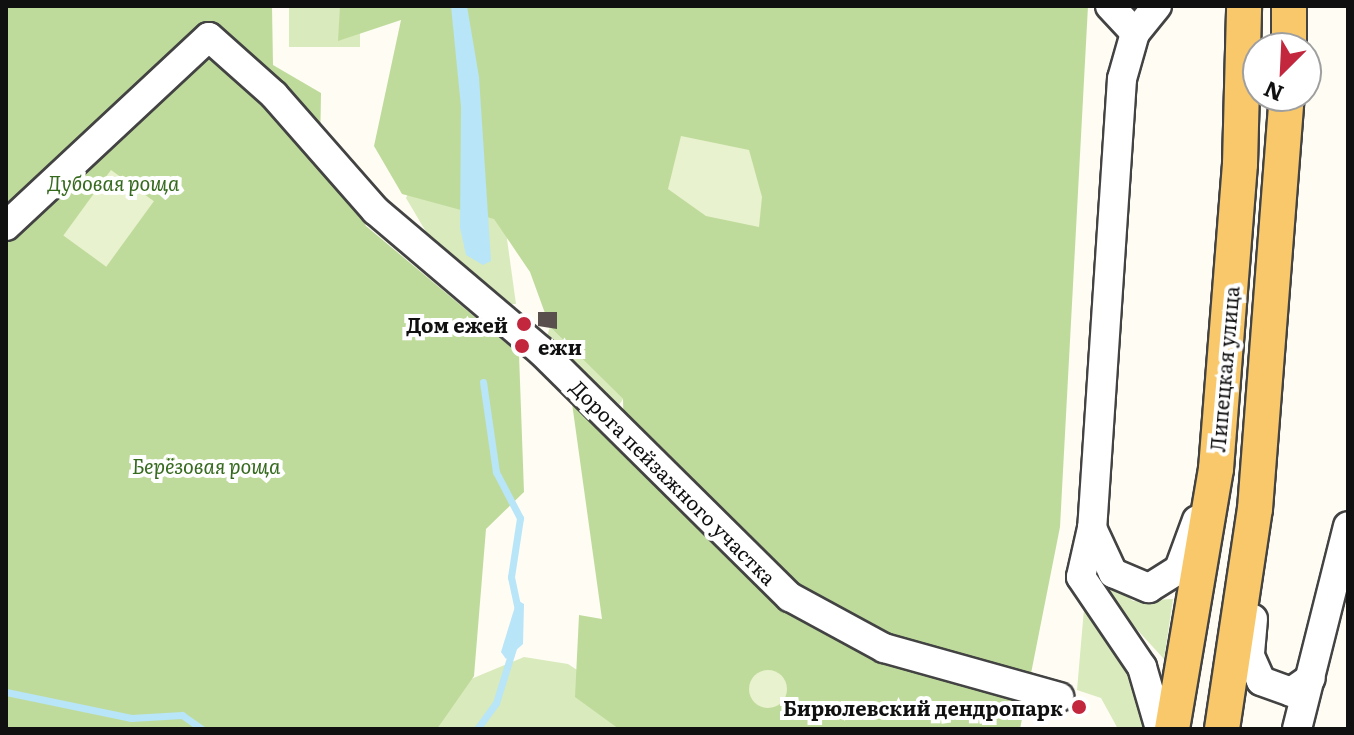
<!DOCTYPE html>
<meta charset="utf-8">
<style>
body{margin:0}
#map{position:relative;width:1354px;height:735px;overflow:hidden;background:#fffcf4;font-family:Literata,serif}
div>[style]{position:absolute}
.green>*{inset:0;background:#d9eabd;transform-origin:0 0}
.forest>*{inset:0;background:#bfdb9c}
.pitch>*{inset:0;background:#e9f2ce;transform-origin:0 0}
.round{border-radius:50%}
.water>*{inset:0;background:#b8e5f7}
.stream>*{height:7px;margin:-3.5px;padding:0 3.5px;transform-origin:3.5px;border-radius:3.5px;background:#b8e5f7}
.building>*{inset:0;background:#59504d}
.roads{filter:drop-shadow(2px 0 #434343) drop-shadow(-2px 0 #434343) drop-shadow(0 2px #434343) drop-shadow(0 -2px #434343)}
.minor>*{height:28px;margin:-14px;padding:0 14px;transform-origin:14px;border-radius:14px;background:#fff}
.major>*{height:34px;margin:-17px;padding:0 17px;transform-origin:17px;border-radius:17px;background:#f8c86b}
.dots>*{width:22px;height:22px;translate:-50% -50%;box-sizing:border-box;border:4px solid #fff;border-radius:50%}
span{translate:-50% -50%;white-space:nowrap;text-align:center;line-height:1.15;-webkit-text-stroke:8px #fff;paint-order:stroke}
.park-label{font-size:20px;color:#366a1f;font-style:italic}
.poi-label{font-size:20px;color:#101010;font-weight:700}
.right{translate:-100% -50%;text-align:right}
.left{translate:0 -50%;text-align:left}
.street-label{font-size:20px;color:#101010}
.frame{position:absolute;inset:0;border:8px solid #101010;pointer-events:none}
.north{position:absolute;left:1242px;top:32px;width:80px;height:80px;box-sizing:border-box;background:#fff;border:2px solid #9f9f9f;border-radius:50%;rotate:204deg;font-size:22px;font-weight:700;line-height:32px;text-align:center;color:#101010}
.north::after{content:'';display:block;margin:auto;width:28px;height:36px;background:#c2273e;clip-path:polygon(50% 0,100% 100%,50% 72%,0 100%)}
</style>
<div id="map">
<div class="green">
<i style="left:289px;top:6px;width:71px;height:41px"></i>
<i style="clip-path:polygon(411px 188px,502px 203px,516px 304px,503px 304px,435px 247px,406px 198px)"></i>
<i style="clip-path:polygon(550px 327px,623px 399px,619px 405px,546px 339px)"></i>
<i style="clip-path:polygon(1098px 570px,1133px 601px,1173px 599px,1164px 659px,1097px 586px)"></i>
<i style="clip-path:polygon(1084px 609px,1134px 679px,1150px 729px,1118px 729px,1101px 698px,1077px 690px)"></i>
<i style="clip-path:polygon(524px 657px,568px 664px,666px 729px,6px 729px,459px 684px)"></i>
</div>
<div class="forest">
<i style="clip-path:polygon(6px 6px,272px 6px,273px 65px,321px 93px,320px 152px,366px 226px,519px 354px,524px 492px,486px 529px,474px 676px,437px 729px,6px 729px)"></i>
<i style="clip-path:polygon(340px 6px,1088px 6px,1060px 527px,1020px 729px,619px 729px,575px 697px,579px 615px,602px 619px,571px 396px,624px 446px,623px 399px,550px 327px,530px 272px,494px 219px,402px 194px,374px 146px,401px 20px,338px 41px)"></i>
</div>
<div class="pitch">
<i style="clip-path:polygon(681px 136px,749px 150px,762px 197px,759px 227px,706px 216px,668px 189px)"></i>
<i style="left:111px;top:170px;width:53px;height:81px;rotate:36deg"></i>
<i class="round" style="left:749px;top:670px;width:38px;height:38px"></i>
</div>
<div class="water">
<i style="clip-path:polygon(451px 6px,467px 6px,479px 77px,491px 261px,483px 265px,466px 255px,460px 228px,461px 107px)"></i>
<i style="clip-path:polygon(517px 600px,524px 604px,523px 644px,506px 659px,501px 652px)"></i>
</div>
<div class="stream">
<i style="left:483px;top:382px;width:91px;rotate:81.8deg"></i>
<i style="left:496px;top:472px;width:52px;rotate:62.4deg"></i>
<i style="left:520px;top:518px;width:60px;rotate:98.7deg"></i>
<i style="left:511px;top:577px;width:33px;rotate:78deg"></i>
<i style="left:6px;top:692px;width:128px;rotate:11.7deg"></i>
<i style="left:131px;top:718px;width:51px;rotate:-3.4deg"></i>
<i style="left:182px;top:715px;width:24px;rotate:35deg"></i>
<i style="left:477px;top:729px;width:32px;rotate:-54deg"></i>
<i style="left:496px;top:703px;width:58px;rotate:-72.8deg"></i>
</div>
<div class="building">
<i style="clip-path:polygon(538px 312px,557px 312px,557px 329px,538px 326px)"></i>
</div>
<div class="roads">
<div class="minor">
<i style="left:1110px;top:6px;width:37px;rotate:47deg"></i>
<i style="left:1157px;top:6px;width:35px;rotate:129deg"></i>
<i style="left:1135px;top:33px;width:48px;rotate:105.8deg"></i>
<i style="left:1122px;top:79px;width:450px;rotate:93.8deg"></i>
<i style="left:1092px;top:528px;width:50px;rotate:102.7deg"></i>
<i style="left:1081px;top:577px;width:109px;rotate:55.9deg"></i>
<i style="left:1142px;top:667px;width:65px;rotate:73.8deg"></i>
<i style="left:6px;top:226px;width:277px;rotate:-43deg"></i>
<i style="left:209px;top:37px;width:87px;rotate:41.7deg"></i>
<i style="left:274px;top:95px;width:154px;rotate:48.7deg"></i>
<i style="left:376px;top:211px;width:216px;rotate:40.3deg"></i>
<i style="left:541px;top:351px;width:350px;rotate:44.7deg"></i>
<i style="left:790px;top:597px;width:107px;rotate:28.5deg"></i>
<i style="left:884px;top:648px;width:182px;rotate:15.6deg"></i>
<i style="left:1092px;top:528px;width:50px;rotate:65deg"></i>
<i style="left:1113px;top:573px;width:39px;rotate:23deg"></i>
<i style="left:1149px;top:588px;width:36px;rotate:-32deg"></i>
<i style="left:1179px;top:569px;width:52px;rotate:-69.8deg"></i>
<i style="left:1253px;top:619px;width:37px;rotate:95deg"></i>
<i style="left:1250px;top:656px;width:27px;rotate:66deg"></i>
<i style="left:1261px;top:681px;width:32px;rotate:20deg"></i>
<i style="left:1291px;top:692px;width:24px;rotate:-35deg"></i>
<i style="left:1297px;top:729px;width:209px;rotate:-75.9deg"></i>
</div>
<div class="major">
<i style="left:1289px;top:48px;width:42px;rotate:-90deg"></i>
<i style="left:1172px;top:729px;width:264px;rotate:-80.4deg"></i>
<i style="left:1216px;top:469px;width:306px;rotate:-85.5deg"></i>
<i style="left:1240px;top:164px;width:158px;rotate:-88.5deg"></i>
<i style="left:1222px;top:729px;width:222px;rotate:-81.5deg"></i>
<i style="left:1255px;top:509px;width:414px;rotate:-85.6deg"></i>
</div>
</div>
<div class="dots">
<i style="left:524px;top:324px;background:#c2273e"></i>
<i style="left:522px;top:346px;background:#c2273e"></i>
<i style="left:1079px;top:707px;background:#c2273e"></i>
</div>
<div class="park-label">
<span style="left:113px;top:182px">Дубовая роща</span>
<span style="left:206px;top:465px">Берёзовая роща</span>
</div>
<div class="poi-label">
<span class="right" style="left:508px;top:324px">Дом ежей</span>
<span class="left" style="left:538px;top:346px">ежи</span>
<span class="right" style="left:1063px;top:707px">Бирюлевский дендропарк</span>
</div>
<div class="street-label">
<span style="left:1224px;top:369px;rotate:-85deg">Липецкая улица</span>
<span style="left:674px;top:482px;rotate:45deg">Дорога пейзажного участка</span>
</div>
<div class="frame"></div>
<div class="north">N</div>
</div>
